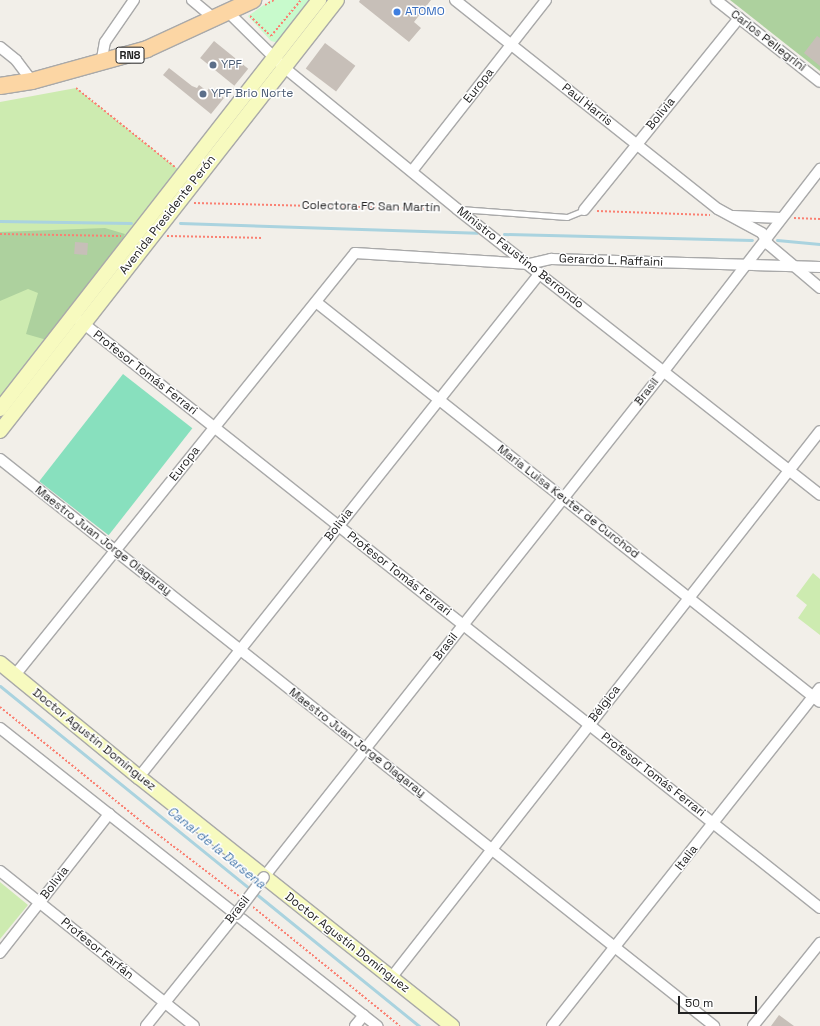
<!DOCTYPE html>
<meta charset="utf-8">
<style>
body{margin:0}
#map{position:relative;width:820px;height:1026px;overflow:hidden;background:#f2efe9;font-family:"Space Grotesk",sans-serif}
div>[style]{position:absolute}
.grass>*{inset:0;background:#cdebb0}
.forest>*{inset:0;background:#add19e}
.park>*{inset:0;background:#c8facc}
.pitch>*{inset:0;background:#88e0be;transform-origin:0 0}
.stream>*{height:3px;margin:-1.5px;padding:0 1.5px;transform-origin:1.5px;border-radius:1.5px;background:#aad3df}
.building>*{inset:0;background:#c7bfb8;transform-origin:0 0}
.path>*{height:2px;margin-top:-1px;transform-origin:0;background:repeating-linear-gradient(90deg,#fa8072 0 2px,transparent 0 4px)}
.roads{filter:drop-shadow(1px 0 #a9a9a9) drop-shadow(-1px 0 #a9a9a9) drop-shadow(0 1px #a9a9a9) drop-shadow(0 -1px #a9a9a9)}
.lane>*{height:5px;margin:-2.5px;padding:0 2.5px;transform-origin:2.5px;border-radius:2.5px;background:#fff}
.street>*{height:10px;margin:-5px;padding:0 5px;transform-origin:5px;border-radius:5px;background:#fff}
.secondary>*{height:14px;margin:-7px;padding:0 7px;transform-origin:7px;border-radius:7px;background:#f7fabf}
.primary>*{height:16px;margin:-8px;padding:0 8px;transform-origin:8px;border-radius:8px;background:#fcd6a4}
.bridges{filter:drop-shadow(1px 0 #a9a9a9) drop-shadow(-1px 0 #a9a9a9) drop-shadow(0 1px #a9a9a9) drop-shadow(0 -1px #a9a9a9)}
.street-bridge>*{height:10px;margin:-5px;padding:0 5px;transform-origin:5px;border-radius:5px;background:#fff}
.dots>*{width:11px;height:11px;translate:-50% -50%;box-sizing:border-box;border:2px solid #fff;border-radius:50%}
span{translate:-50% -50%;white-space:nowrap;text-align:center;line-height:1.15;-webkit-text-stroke:3px #fff;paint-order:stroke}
.shield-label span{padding:1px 3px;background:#fff;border:1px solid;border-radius:3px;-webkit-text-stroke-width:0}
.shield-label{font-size:11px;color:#222;font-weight:700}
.shop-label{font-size:12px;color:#366cbe}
.left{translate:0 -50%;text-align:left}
.street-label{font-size:12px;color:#222}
.service-label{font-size:12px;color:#4e5e75}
.water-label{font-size:13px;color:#4a7aab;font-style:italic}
.scale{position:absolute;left:678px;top:996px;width:79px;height:18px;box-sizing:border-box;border:2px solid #222;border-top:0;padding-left:5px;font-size:12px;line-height:14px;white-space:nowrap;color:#222;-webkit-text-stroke:3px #fff;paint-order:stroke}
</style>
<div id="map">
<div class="grass">
<i style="clip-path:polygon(76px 88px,179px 170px,0 400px,0 102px)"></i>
<i style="clip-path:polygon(813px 573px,820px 579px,820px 635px,798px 618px,807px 605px,796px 596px)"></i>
<i style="clip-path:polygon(0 882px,28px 905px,0 939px)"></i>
</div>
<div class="forest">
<i style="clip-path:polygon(730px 0,820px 0,820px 71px)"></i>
<i style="clip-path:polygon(105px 228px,125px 234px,118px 248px,47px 340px,26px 334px,38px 293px,28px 289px,0 301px,0 232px)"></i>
</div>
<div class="park">
<i style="clip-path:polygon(271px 0,314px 0,279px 43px,271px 41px,248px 16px)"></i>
</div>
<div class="pitch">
<i style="left:123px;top:374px;width:88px;height:136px;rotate:38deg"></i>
</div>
<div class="stream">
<i style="left:0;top:221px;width:131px;rotate:0.9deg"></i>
<i style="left:180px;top:223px;width:297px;rotate:1.9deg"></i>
<i style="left:504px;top:234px;width:248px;rotate:1.4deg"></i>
<i style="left:777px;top:240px;width:43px;rotate:5.3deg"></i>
<i style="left:0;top:686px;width:540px;rotate:39.06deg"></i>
</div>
<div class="building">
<i style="clip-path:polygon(360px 0,431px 0,414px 22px,421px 28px,409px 42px,359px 2px)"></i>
<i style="clip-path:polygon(817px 36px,820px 38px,820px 66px,804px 53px)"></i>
<i style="left:214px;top:41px;width:44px;height:22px;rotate:39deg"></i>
<i style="left:325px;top:43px;width:38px;height:32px;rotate:37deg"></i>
<i style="clip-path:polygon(169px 68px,192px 86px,197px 88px,199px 85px,207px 91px,210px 87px,224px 98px,211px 114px,163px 75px)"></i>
<i style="left:75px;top:242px;width:13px;height:12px;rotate:4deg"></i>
<i style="clip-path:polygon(779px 1015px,794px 1026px,771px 1026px)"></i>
</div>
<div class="path">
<i style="left:265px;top:5px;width:10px;rotate:-29deg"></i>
<i style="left:250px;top:16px;width:29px;rotate:44deg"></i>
<i style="left:271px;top:36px;width:47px;rotate:-50.2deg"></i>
<i style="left:76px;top:88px;width:127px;rotate:38.6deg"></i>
<i style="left:194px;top:203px;width:246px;rotate:1.4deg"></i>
<i style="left:597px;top:211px;width:113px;rotate:2deg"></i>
<i style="left:794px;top:218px;width:26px;rotate:2deg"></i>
<i style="left:0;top:234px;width:121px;rotate:0.9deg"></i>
<i style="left:167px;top:236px;width:95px;rotate:1.2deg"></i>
<i style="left:0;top:707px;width:191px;rotate:39deg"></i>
<i style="left:148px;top:827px;width:114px;rotate:37.2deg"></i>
<i style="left:253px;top:907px;width:189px;rotate:39deg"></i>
</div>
<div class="roads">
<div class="lane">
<i style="left:460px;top:209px;width:107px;rotate:4.3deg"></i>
<i style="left:567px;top:217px;width:18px;rotate:-22deg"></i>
</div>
<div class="street">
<i style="left:192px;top:0;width:30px;rotate:40deg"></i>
<i style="left:455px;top:0;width:336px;rotate:38.5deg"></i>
<i style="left:718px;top:209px;width:50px;rotate:28.6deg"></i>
<i style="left:762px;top:233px;width:13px;rotate:61deg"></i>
<i style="left:768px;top:244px;width:68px;rotate:40.2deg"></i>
<i style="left:716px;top:0;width:132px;rotate:38.3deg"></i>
<i style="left:229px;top:13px;width:80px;rotate:44.5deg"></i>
<i style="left:286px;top:69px;width:221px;rotate:39.3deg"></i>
<i style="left:457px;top:209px;width:462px;rotate:38.2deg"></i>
<i style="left:0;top:47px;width:21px;rotate:39deg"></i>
<i style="left:16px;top:60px;width:26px;rotate:53deg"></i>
<i style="left:101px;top:64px;width:22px;rotate:-80deg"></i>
<i style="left:105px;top:42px;width:51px;rotate:-55.4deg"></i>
<i style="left:412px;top:171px;width:217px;rotate:-51.9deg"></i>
<i style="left:584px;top:210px;width:247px;rotate:-51.1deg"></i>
<i style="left:733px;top:216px;width:48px;rotate:2.4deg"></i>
<i style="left:316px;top:302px;width:643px;rotate:38.44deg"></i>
<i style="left:79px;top:320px;width:946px;rotate:38.43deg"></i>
<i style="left:0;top:459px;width:912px;rotate:38.45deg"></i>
<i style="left:15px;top:675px;width:542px;rotate:-51.14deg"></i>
<i style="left:355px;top:253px;width:174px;rotate:3.6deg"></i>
<i style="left:529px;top:264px;width:23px;rotate:-13deg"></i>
<i style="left:551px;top:259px;width:269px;rotate:1.7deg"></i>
<i style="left:0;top:728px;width:481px;rotate:38.3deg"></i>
<i style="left:139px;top:777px;width:644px;rotate:-51.49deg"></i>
<i style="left:0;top:871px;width:248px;rotate:38.6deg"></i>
<i style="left:264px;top:877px;width:634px;rotate:-51.67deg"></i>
<i style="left:657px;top:380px;width:267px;rotate:-52.3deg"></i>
<i style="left:0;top:953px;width:177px;rotate:-51.9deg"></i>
<i style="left:391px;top:978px;width:695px;rotate:-51.89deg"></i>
<i style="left:146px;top:1026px;width:144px;rotate:-51.2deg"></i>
<i style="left:355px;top:1026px;width:14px;rotate:-51deg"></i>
<i style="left:552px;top:1026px;width:431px;rotate:-51.6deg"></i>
<i style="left:753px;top:1026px;width:107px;rotate:-51.1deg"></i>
</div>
<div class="secondary">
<i style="left:0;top:409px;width:519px;rotate:-52.05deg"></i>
<i style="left:0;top:431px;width:547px;rotate:-51.98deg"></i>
<i style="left:0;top:663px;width:180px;rotate:39.4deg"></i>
<i style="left:139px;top:777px;width:400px;rotate:38.5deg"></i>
</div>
<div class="primary">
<i style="left:0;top:86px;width:32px;rotate:-9deg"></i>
<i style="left:32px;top:81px;width:119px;rotate:-15.5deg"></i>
<i style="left:147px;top:49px;width:117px;rotate:-24.8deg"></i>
</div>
</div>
<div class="bridges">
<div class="street-bridge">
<i style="left:236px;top:914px;width:46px;rotate:-52.9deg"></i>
</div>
</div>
<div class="dots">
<i style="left:397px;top:12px;background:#3f7fe0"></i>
<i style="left:213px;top:65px;background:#5c6f8a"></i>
<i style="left:203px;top:94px;background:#5c6f8a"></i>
</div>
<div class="shield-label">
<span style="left:130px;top:55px">RN8</span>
</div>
<div class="shop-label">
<span class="left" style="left:405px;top:12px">ATOMO</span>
</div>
<div class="street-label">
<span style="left:768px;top:41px;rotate:38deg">Carlos Pellegrini</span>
<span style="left:479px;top:86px;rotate:-52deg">Europa</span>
<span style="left:587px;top:105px;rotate:38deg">Paul Harris</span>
<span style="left:661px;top:114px;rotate:-51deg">Bolivia</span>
<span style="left:371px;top:207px;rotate:1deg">Colectora FC San Martín</span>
<span style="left:168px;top:215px;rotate:-52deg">Avenida Presidente Perón</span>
<span style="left:520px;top:258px;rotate:38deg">Ministro Faustino Berrondo</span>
<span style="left:611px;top:261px;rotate:2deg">Gerardo L. Raffaini</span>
<span style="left:145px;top:373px;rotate:38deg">Profesor Tomás Ferrari</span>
<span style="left:647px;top:392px;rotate:-52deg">Brasil</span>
<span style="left:185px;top:464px;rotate:-52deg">Europa</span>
<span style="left:568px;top:502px;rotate:38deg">María Luisa Keuter de Curchod</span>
<span style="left:339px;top:525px;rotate:-52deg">Bolivia</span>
<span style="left:103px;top:541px;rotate:38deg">Maestro Juan Jorge Olagaray</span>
<span style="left:399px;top:574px;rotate:38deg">Profesor Tomás Ferrari</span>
<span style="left:446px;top:647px;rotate:-52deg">Brasil</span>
<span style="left:605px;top:704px;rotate:-52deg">Bélgica</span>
<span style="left:94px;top:740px;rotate:39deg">Doctor Agustín Domínguez</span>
<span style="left:357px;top:743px;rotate:38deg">Maestro Juan Jorge Olagaray</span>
<span style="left:653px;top:775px;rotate:38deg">Profesor Tomás Ferrari</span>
<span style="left:687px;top:858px;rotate:-52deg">Italia</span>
<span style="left:55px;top:883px;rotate:-52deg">Bolivia</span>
<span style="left:238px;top:910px;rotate:-52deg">Brasil</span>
<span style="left:347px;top:943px;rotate:38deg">Doctor Agustín Domínguez</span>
<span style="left:97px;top:949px;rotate:39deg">Profesor Farfán</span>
</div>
<div class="service-label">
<span class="left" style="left:221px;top:65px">YPF</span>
<span class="left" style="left:211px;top:94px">YPF Brio Norte</span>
</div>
<div class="water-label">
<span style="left:216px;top:848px;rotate:39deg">Canal de la Darsena</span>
</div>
<div class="scale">50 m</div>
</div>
